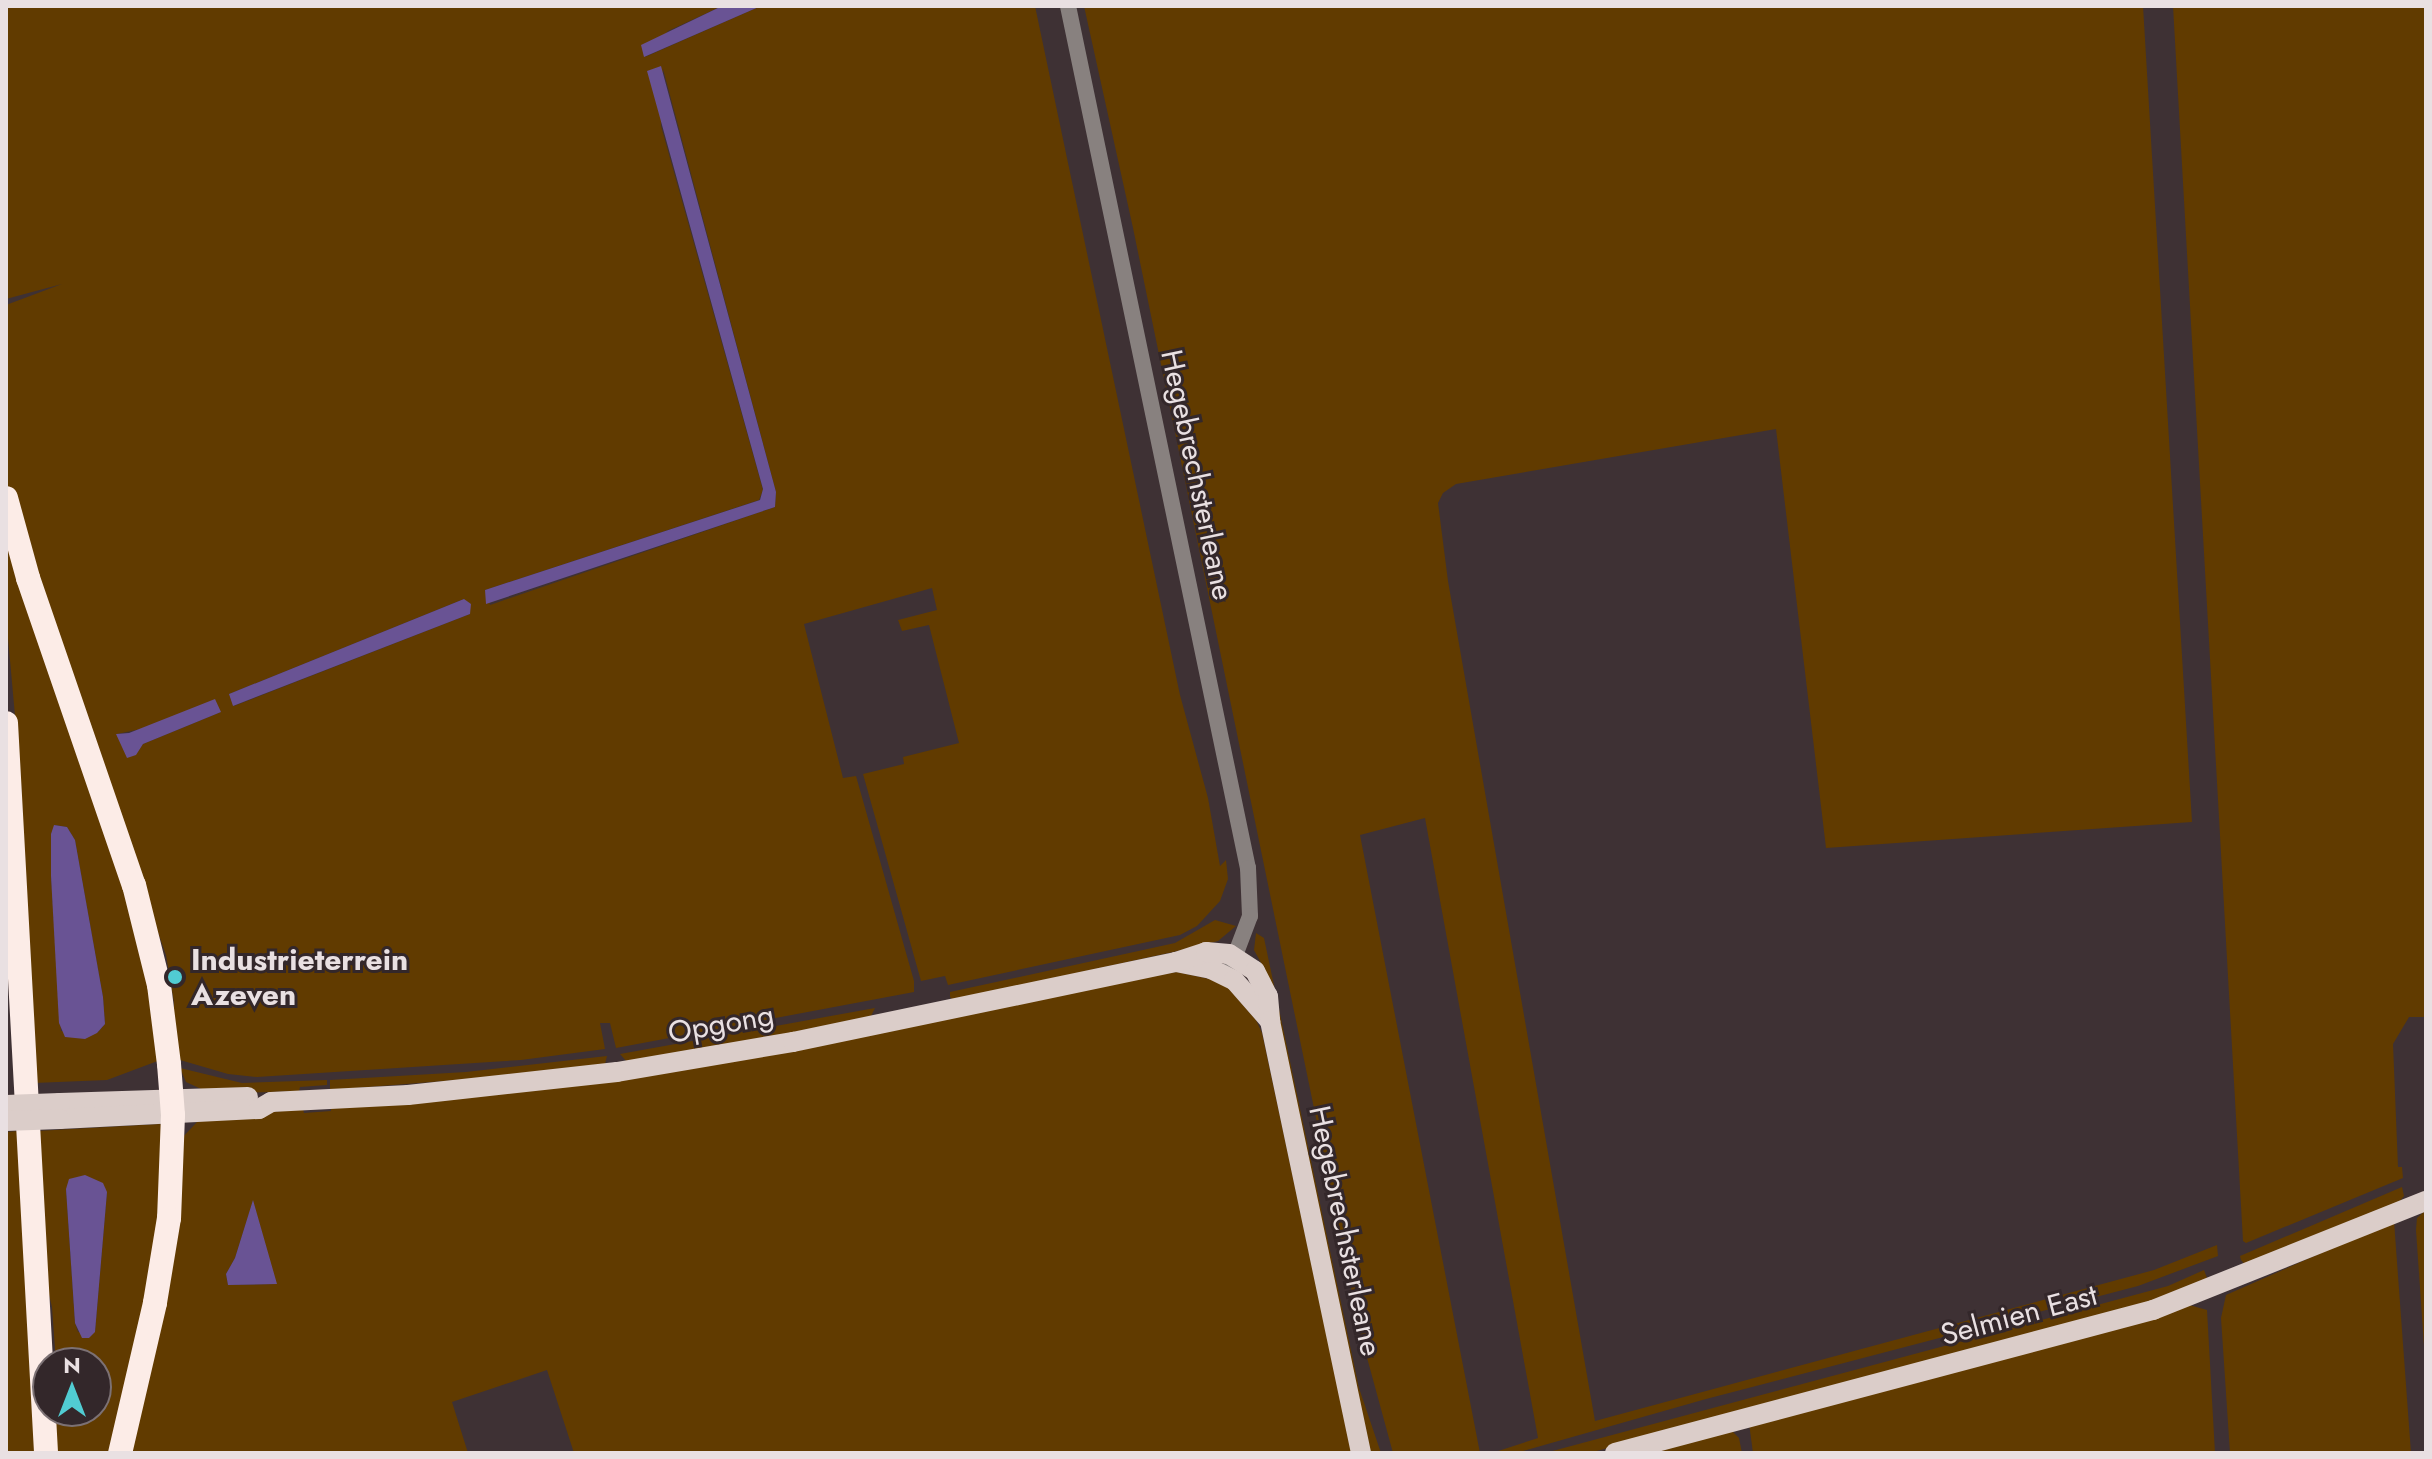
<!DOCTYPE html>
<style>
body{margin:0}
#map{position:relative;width:2432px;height:1459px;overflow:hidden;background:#3e3134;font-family:Jost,sans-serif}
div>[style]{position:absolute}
.green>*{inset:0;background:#613b00}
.water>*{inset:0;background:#695394}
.minor>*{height:16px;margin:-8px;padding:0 8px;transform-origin:8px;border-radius:8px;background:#88817f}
.major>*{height:20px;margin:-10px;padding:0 10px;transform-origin:10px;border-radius:10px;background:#dbcdc9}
.highway>*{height:24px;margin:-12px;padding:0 12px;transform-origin:12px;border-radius:12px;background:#fcece7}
.major-bridge>*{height:20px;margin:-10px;padding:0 10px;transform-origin:10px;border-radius:10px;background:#dbcdc9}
.dots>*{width:22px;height:22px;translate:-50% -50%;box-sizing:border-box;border:4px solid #33272a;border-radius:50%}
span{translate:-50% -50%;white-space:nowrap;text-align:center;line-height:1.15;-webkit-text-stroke:6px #33272a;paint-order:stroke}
.street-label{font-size:30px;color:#e9e0e2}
.poi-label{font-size:30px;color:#e9e0e2;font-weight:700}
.left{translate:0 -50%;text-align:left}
.frame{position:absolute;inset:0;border:8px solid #e9e0e2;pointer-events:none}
.north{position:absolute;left:32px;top:1347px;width:80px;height:80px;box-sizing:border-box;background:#33272a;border:2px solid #7c7174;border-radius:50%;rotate:0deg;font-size:22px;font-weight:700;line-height:32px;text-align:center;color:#e9e0e2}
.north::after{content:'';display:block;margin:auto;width:28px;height:36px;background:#51ccd2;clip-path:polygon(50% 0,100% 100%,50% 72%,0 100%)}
</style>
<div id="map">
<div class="green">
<i style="clip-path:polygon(evenodd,6px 6px,722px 6px,668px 31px,645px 57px,761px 6px,1035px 6px,1180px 695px,1208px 798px,1220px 866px,1226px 860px,1228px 879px,1220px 901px,1197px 926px,1180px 935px,948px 985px,945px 976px,921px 981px,863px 774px,904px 764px,903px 757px,959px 743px,929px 625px,902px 631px,898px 620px,937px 610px,932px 588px,804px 624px,843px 778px,856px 776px,914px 981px,914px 992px,616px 1048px,610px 1023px,600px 1023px,605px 1049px,521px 1060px,257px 1077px,228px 1074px,180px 1060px,174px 1046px,174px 1002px,166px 955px,32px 575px,6px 481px,6px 305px,62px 284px,6px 299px,6px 6px,663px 69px,776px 492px,775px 507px,490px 605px,485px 590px,759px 500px,763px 490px,661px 126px,663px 69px,6px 6px,464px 599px,470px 614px,234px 706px,229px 694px,464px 599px,6px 6px,221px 712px,143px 744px,136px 752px,123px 745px,117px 734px,221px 712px)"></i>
<i style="clip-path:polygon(1084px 6px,2143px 6px,2192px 822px,1826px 848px,1776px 429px,1456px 484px,1443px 493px,1438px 503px,1448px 581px,1595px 1421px,2154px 1270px,2217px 1245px,2218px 1256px,2138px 1286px,1706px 1399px,1516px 1453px,1492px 1453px,1538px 1438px,1425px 818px,1360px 835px,1480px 1453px,1393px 1453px,1360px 1332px,1133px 228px)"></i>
<i style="clip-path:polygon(2173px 6px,2426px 6px,2426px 1017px,2409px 1017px,2393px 1044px,2398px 1167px,2402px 1167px,2403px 1178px,2246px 1243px,2243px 1241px)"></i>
<i style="clip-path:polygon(evenodd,6px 518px,130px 887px,163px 1059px,107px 1080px,34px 1083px,21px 782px,6px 616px,6px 518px,55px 825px,67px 827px,75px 840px,103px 997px,105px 1024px,97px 1033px,61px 1031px,51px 876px,51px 834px,55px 825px)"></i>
<i style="clip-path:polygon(1215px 920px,1236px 926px,1218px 941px,1173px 952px,953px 1000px,950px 997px,950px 992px,1175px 943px)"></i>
<i style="clip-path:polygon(1256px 933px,1264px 938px,1359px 1388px,1381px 1453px,1367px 1453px,1266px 972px,1254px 950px)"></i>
<i style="clip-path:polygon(evenodd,1177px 972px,1223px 982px,1256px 1020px,1262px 1033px,1352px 1453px,574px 1453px,547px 1370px,452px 1402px,468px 1453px,124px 1453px,181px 1139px,197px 1122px,208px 1118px,303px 1109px,304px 1113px,331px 1111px,331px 1106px,442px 1098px,1177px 972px,253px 1201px,276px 1284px,228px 1285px,226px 1274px,235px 1258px,253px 1201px)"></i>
<i style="clip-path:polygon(875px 1008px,871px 1016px,751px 1041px,627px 1062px,620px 1054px)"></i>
<i style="clip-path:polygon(607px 1056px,605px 1064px,543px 1073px,330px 1090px,330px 1080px,466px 1072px)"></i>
<i style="clip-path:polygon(180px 1068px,242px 1083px,327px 1080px,327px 1085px,300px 1087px,299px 1091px,212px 1094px,186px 1082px)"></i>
<i style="clip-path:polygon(evenodd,160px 1124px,165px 1128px,162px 1217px,114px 1453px,55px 1453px,54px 1411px,96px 1411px,96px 1363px,56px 1363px,52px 1307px,43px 1270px,37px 1131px,160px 1124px,66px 1189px,107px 1192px,95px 1332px,78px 1332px,75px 1323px,66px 1189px)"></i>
<i style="clip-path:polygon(18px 1131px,36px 1453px,6px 1453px,6px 1132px)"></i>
<i style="clip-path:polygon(2402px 1187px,2404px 1196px,2400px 1201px,2247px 1267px,2241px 1260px,2240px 1256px)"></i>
<i style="clip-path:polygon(2426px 1210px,2426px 1375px,2416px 1230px,2417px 1218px)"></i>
<i style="clip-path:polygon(2394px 1221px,2411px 1453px,2230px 1453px,2221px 1318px,2226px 1295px)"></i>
<i style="clip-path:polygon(2204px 1270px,2207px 1278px,2164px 1300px,1589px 1453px,1545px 1453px,2168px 1286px)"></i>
<i style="clip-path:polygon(2189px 1305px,2207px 1310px,2215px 1453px,1753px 1453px,1749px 1423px)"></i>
<i style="clip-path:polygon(1731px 1430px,1739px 1438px,1742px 1453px,1641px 1453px)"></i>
</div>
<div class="water">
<i style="clip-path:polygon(722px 6px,761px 6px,644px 57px,641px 45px)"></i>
<i style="clip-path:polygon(661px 66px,776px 492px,775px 507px,486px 604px,485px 590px,760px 500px,763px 489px,647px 71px)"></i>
<i style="clip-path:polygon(464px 599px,471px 604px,470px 614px,233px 706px,229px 694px)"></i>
<i style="clip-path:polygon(215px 699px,221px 712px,143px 744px,136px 755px,127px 758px,116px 734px,129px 733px)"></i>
<i style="clip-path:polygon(54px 825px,67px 827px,75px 840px,103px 997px,105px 1024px,97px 1033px,85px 1039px,65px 1037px,59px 1023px,51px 876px,51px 834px)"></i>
<i style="clip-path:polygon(85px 1175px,103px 1183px,107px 1192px,95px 1332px,89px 1338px,82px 1338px,75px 1323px,66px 1189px,69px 1179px)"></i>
<i style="clip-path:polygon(253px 1200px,277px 1284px,228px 1285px,226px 1274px,235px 1258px)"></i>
</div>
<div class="minor">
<i style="left:1068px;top:6px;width:881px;rotate:78.21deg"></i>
<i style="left:1248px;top:868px;width:48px;rotate:87.6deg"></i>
<i style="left:1250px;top:916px;width:53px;rotate:110.8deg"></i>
</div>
<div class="major">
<i style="left:1176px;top:962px;width:36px;rotate:11deg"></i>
<i style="left:1211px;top:969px;width:25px;rotate:26deg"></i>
<i style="left:1234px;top:980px;width:55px;rotate:48.7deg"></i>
<i style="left:60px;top:1103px;width:188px;rotate:-1.8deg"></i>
<i style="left:60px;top:1119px;width:199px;rotate:-2.9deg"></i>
<i style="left:259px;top:1109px;width:14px;rotate:-30deg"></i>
<i style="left:271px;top:1102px;width:137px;rotate:-2.9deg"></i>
<i style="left:408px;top:1095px;width:210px;rotate:-6.3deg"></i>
<i style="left:617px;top:1072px;width:179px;rotate:-9.7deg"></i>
<i style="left:793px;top:1042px;width:391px;rotate:-11.8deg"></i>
<i style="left:1176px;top:962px;width:32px;rotate:-18deg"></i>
<i style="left:1206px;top:952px;width:23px;rotate:5deg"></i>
<i style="left:1229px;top:954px;width:31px;rotate:33deg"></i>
<i style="left:1255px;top:971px;width:28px;rotate:63deg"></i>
<i style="left:1268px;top:996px;width:25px;rotate:85deg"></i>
<i style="left:1270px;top:1021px;width:441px;rotate:78.1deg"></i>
<i style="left:1615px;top:1453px;width:557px;rotate:-14.89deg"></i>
<i style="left:2153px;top:1310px;width:294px;rotate:-21.8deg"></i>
</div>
<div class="highway">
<i style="left:6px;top:498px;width:83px;rotate:74.6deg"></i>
<i style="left:28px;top:578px;width:325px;rotate:71deg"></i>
<i style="left:134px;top:885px;width:103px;rotate:76deg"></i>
<i style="left:159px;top:985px;width:80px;rotate:82.8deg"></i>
<i style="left:169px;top:1064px;width:51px;rotate:85.5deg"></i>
<i style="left:173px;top:1115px;width:103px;rotate:92.2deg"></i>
<i style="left:169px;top:1218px;width:86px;rotate:99.4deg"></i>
<i style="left:155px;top:1303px;width:154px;rotate:103.1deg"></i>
<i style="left:6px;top:723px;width:731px;rotate:86.86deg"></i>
</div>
<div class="major-bridge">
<i style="left:6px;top:1105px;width:54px;rotate:-2.1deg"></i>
<i style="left:6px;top:1121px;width:54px;rotate:-2.1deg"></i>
</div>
<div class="dots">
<i style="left:175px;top:977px;background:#51ccd2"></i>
</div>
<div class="street-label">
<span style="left:1197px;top:475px;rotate:78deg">Hegebrechsterleane</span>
<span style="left:721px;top:1024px;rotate:-10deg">Opgong</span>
<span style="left:1345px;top:1231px;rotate:78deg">Hegebrechsterleane</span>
<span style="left:2019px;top:1315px;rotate:-15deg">Selmien East</span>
</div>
<div class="poi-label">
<span class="left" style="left:191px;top:977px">Industrieterrein<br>Azeven</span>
</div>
<div class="frame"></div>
<div class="north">N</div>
</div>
